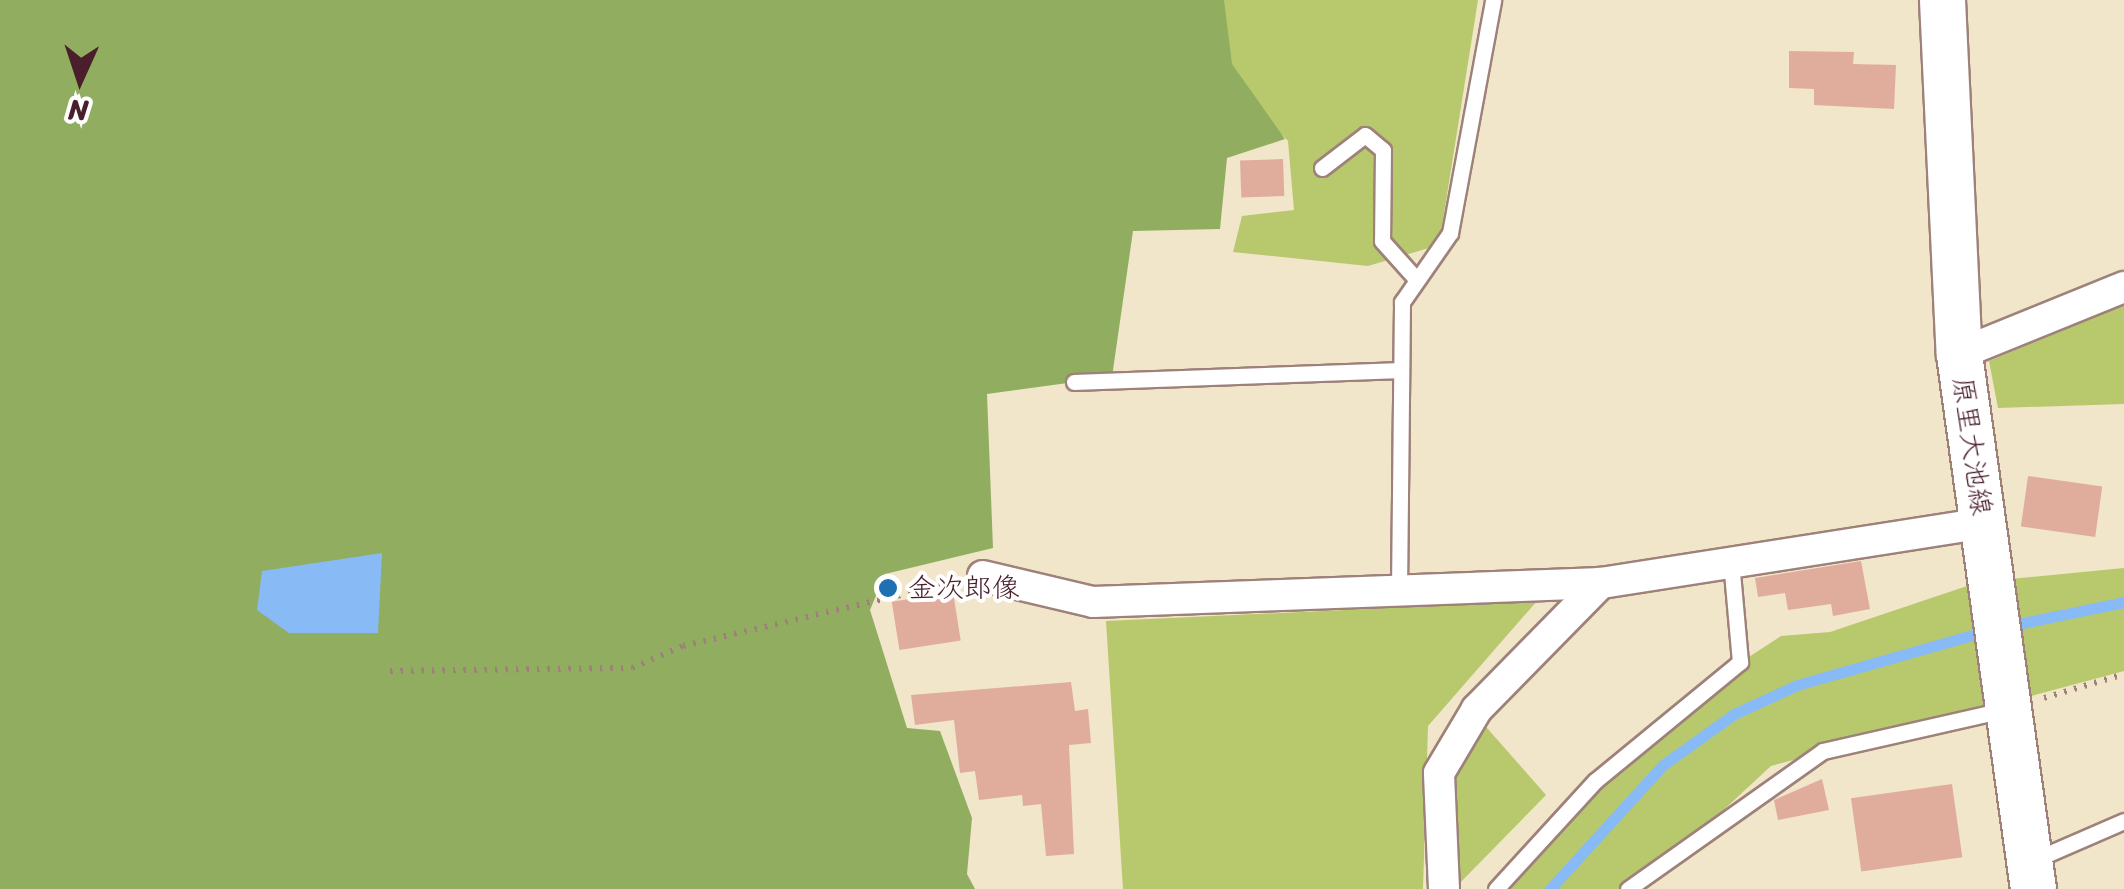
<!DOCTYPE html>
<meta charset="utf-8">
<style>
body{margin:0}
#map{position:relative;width:2124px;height:889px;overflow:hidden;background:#f1e5ca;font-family:Sriracha,"Klee One",sans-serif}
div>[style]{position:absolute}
.green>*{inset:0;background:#b7c96c}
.forest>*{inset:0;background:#91ad60}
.water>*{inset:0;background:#88bbf5}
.stream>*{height:11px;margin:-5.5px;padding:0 5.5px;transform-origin:5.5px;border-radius:5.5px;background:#88bbf5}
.building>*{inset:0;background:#e0ad9d;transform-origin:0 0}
.path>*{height:6px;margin-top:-3px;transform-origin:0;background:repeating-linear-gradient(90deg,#9e827a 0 2.5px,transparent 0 10.5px)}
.roads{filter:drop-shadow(2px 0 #9e827a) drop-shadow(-2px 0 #9e827a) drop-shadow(0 2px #9e827a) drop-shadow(0 -2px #9e827a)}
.lane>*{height:15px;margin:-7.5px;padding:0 7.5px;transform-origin:7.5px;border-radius:7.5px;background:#fff}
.street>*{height:30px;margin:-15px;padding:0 15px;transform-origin:15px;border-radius:15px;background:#fff}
.secondary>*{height:45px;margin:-22.5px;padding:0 22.5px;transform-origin:22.5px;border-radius:22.5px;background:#fff}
.dots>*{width:28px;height:28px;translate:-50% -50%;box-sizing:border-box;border:5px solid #fff;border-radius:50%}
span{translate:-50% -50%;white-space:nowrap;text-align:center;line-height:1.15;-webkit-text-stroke:8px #fff;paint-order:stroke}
.street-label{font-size:28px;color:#4a1f2b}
.poi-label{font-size:28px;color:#4a1f2b}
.left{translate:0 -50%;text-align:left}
.north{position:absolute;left:30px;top:30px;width:100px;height:100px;-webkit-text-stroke:8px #fff;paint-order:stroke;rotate:183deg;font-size:28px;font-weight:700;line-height:40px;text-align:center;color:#4a1f2b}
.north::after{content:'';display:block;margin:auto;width:35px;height:45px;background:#4a1f2b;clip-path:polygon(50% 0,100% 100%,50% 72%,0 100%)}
</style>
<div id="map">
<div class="green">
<i style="clip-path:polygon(1223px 0,1478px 0,1439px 245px,1368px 266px,1233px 252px,1242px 216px,1294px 210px,1288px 141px,1248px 100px,1223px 46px)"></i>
<i style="clip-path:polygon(2124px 305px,2124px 404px,1998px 408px,1989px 361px)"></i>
<i style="clip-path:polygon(2124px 568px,2124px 671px,1771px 766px,1638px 889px,1507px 889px,1584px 791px,1692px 694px,1781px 636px,1830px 632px,1979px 582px)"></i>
<i style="clip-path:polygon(1537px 601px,1428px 726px,1423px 889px,1123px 889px,1106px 621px)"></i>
<i style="clip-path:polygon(1480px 720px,1546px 795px,1454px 889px,1455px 758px)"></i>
</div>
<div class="forest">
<i style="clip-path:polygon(0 0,1224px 0,1232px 64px,1285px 139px,1227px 158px,1220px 229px,1133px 231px,1112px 377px,987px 394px,993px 548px,885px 574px,870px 610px,907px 728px,940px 731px,972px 818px,967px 874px,975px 889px,0 889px)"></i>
</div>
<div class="water">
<i style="clip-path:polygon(382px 553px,378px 633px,289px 633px,257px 610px,262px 571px)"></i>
</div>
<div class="stream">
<i style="left:2008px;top:626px;width:118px;rotate:-11.7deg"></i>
<i style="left:1550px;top:889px;width:168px;rotate:-47.7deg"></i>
<i style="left:1663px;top:765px;width:87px;rotate:-35.7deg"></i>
<i style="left:1734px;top:714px;width:69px;rotate:-24.7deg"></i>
<i style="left:1797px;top:685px;width:197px;rotate:-15.9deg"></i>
</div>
<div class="building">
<i style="clip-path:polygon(1789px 51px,1854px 52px,1853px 64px,1896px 65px,1894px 109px,1814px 105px,1814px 89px,1789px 88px)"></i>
<i style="left:1283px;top:159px;width:37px;height:43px;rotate:88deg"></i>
<i style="left:2028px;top:476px;width:75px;height:51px;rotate:8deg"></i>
<i style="clip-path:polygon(1861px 561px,1870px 609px,1833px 616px,1831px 604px,1788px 610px,1785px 593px,1758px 597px,1755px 578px)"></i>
<i style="left:953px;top:592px;width:49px;height:62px;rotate:81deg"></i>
<i style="clip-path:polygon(1071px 682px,1075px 711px,1088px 709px,1091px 743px,1069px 745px,1074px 854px,1046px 856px,1041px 804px,1023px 806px,1022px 795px,979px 800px,975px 771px,960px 773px,954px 720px,915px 725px,911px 695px)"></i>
<i style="clip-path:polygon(1822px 779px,1829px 810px,1778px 820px,1774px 800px)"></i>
<i style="left:1952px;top:784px;width:74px;height:102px;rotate:82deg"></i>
</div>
<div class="path">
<i style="left:390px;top:671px;width:242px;rotate:-0.7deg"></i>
<i style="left:632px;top:668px;width:56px;rotate:-23.3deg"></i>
<i style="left:683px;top:646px;width:276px;rotate:-13.2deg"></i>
<i style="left:2044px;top:698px;width:84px;rotate:-16.7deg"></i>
</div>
<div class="roads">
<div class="lane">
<i style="left:1322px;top:168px;width:54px;rotate:-37.5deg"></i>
<i style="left:1365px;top:135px;width:23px;rotate:40deg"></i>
<i style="left:1383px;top:150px;width:91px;rotate:90.6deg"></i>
<i style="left:1382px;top:241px;width:52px;rotate:48.1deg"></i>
<i style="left:1074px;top:382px;width:327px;rotate:-2.1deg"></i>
<i style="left:1399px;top:591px;width:289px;rotate:-89.4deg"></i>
<i style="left:1402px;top:302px;width:84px;rotate:-55.2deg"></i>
<i style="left:1450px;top:233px;width:237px;rotate:-79.5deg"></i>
<i style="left:2032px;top:861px;width:100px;rotate:-23.5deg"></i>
<i style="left:1496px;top:889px;width:147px;rotate:-47.5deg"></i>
<i style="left:1595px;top:781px;width:188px;rotate:-39.4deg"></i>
<i style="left:1740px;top:662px;width:101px;rotate:-95.1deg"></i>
<i style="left:1628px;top:889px;width:239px;rotate:-35.3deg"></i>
<i style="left:1823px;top:751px;width:185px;rotate:-12.8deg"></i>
</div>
<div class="street">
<i style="left:1959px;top:354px;width:178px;rotate:-22.1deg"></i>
<i style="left:983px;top:576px;width:113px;rotate:13.3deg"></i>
<i style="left:1093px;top:602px;width:508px;rotate:-2.14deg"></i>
<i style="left:1601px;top:583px;width:387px;rotate:-8.9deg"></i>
<i style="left:1444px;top:889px;width:116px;rotate:-92.5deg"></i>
<i style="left:1439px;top:773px;width:74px;rotate:-59.3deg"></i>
<i style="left:1477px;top:709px;width:177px;rotate:-45.5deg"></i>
</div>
<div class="secondary">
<i style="left:1942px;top:0;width:354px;rotate:87.3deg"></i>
<i style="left:1959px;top:354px;width:540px;rotate:82.12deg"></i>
</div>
</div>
<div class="dots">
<i style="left:888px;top:588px;background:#1f6fb2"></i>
</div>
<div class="street-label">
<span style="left:1972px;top:446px;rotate:82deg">原里大池線</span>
</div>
<div class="poi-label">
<span class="left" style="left:908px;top:588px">金次郎像</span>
</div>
<div class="north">N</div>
</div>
